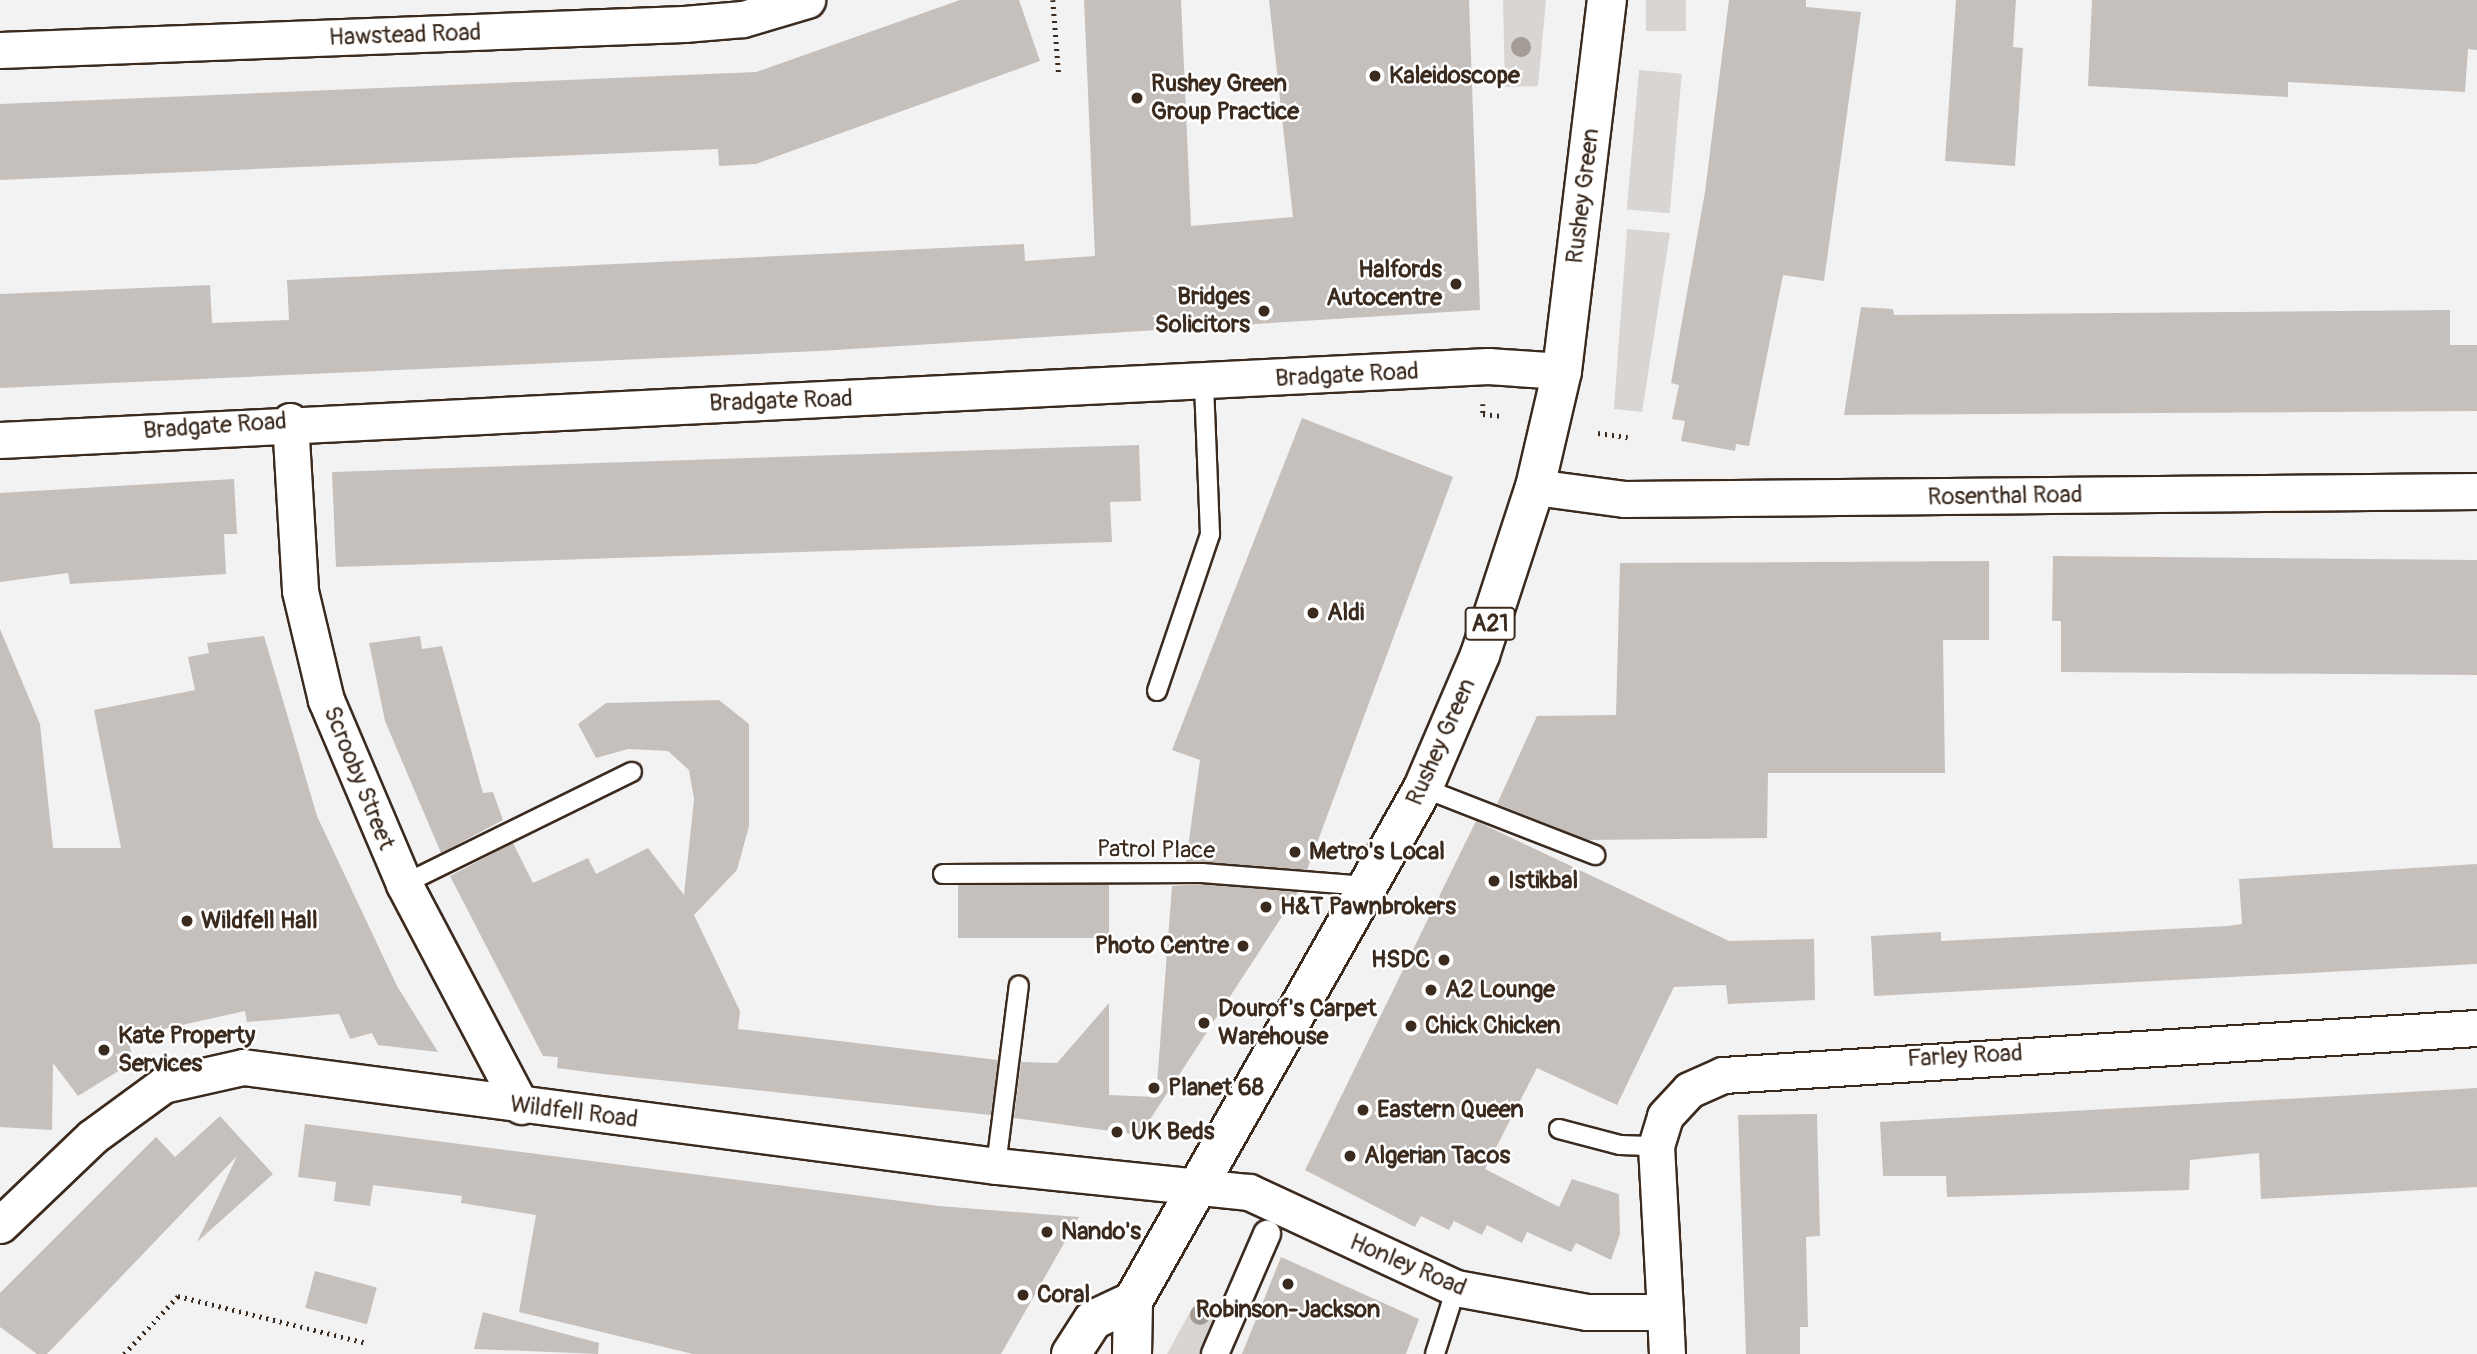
<!DOCTYPE html>
<style>
body{margin:0}
#map{position:relative;width:2477px;height:1354px;overflow:hidden;background:#f3f2f2;font-family:Pangolin,sans-serif}
div>[style]{position:absolute}
.green>*{inset:0;background:#d8d5d2;transform-origin:0 0}
.building>*{inset:0;background:#c6c0bd;transform-origin:0 0}
.path>*{height:4.5px;margin-top:-2.25px;transform-origin:0;background:repeating-linear-gradient(90deg,#3b2a1e 0 2px,transparent 0 7px)}
.roads{filter:drop-shadow(2px 0 #3b2a1e) drop-shadow(-2px 0 #3b2a1e) drop-shadow(0 2px #3b2a1e) drop-shadow(0 -2px #3b2a1e)}
.service>*{height:18px;margin:-9px;padding:0 9px;transform-origin:9px;border-radius:9px;background:#fff}
.pedestrian>*{height:26px;margin:-13px;padding:0 13px;transform-origin:13px;border-radius:13px;background:#fff}
.minor>*{height:35px;margin:-17.5px;padding:0 17.5px;transform-origin:17.5px;border-radius:17.5px;background:#fff}
.trunk>*{height:38px;margin:-19px;padding:0 19px;transform-origin:19px;border-radius:19px;background:#fff}
.trees>*{width:20px;height:20px;margin:-10px;border-radius:50%;background:#a39c96}
.dots>*{width:19px;height:19px;translate:-50% -50%;box-sizing:border-box;border:4px solid #fff;border-radius:50%}
span{translate:-50% -50%;white-space:nowrap;text-align:center;line-height:1.15;-webkit-text-stroke:5px #fff;paint-order:stroke}
.shield-label span{padding:2px 5px;background:#fff;border:2px solid;border-radius:5px;-webkit-text-stroke-width:0}
.shield-label{font-size:23px;color:#3b2a1e;font-weight:700}
.street-label{font-size:24px;color:#3b2a1e}
.poi-label{font-size:24px;color:#3b2a1e;font-weight:700}
.left{translate:0 -50%;text-align:left}
.right{translate:-100% -50%;text-align:right}
</style>
<div id="map">
<div class="green">
<i style="clip-path:polygon(1503px 0,1546px 0,1538px 86px,1505px 87px)"></i>
<i style="left:1646px;top:0;width:40px;height:31px"></i>
<i style="left:1639px;top:70px;width:43px;height:140px;rotate:5deg"></i>
<i style="clip-path:polygon(1627px 229px,1670px 233px,1642px 412px,1614px 409px)"></i>
<i style="clip-path:polygon(1196px 1301px,1227px 1318px,1210px 1354px,1167px 1354px)"></i>
</div>
<div class="building">
<i style="clip-path:polygon(960px 0,1019px 0,1040px 61px,756px 164px,719px 166px,718px 149px,0 180px,0 104px,756px 72px)"></i>
<i style="clip-path:polygon(1084px 0,1181px 0,1191px 226px,1293px 217px,1269px 0,1469px 0,1480px 310px,819px 351px,0 388px,0 294px,210px 285px,212px 323px,289px 320px,287px 280px,1024px 244px,1025px 261px,1095px 256px)"></i>
<i style="clip-path:polygon(1729px 0,1806px 0,1806px 7px,1861px 12px,1824px 281px,1783px 275px,1749px 446px,1736px 444px,1735px 451px,1681px 441px,1685px 421px,1672px 419px,1679px 385px,1671px 383px,1705px 192px)"></i>
<i style="clip-path:polygon(1956px 0,2016px 0,2013px 47px,2023px 48px,2015px 166px,1945px 161px)"></i>
<i style="clip-path:polygon(2092px 0,2477px 0,2477px 50px,2468px 49px,2465px 92px,2288px 82px,2288px 97px,2088px 86px)"></i>
<i style="clip-path:polygon(1861px 307px,1893px 309px,1894px 315px,2450px 310px,2450px 345px,2477px 345px,2477px 411px,1844px 415px)"></i>
<i style="clip-path:polygon(1302px 418px,1453px 477px,1307px 870px,1186px 862px,1200px 760px,1172px 750px)"></i>
<i style="clip-path:polygon(1139px 445px,1141px 501px,1110px 502px,1112px 542px,336px 567px,332px 472px)"></i>
<i style="clip-path:polygon(234px 479px,237px 534px,224px 534px,226px 574px,70px 584px,68px 573px,0 582px,0 493px)"></i>
<i style="clip-path:polygon(2053px 556px,2477px 560px,2477px 675px,2061px 672px,2061px 621px,2052px 621px)"></i>
<i style="clip-path:polygon(1989px 561px,1989px 640px,1943px 640px,1945px 773px,1768px 773px,1767px 838px,1587px 840px,1497px 804px,1537px 716px,1616px 715px,1620px 563px)"></i>
<i style="clip-path:polygon(0 629px,40px 724px,53px 848px,121px 848px,94px 710px,195px 690px,188px 657px,209px 653px,207px 643px,264px 636px,317px 816px,397px 986px,438px 1052px,378px 1045px,372px 1033px,350px 1039px,339px 1014px,247px 1022px,245px 1011px,128px 1037px,133px 1062px,78px 1096px,53px 1063px,52px 1130px,0 1127px)"></i>
<i style="clip-path:polygon(420px 636px,422px 649px,442px 646px,483px 793px,493px 792px,503px 820px,441px 853px,385px 721px,369px 643px)"></i>
<i style="clip-path:polygon(719px 700px,749px 724px,749px 826px,737px 870px,694px 915px,740px 1011px,738px 1029px,998px 1060px,991px 1115px,603px 1074px,557px 1068px,558px 1057px,543px 1056px,450px 876px,513px 843px,533px 883px,588px 858px,596px 874px,648px 848px,684px 895px,694px 799px,689px 770px,668px 751px,628px 749px,596px 758px,578px 724px,606px 703px)"></i>
<i style="clip-path:polygon(1476px 821px,1729px 941px,1814px 939px,1815px 1000px,1728px 1004px,1726px 985px,1674px 987px,1617px 1105px,1537px 1068px,1485px 1169px,1559px 1207px,1572px 1179px,1619px 1194px,1620px 1234px,1611px 1260px,1576px 1243px,1571px 1252px,1527px 1232px,1522px 1243px,1487px 1225px,1482px 1235px,1454px 1221px,1449px 1230px,1421px 1216px,1415px 1227px,1305px 1170px)"></i>
<i style="clip-path:polygon(2477px 864px,2477px 964px,1874px 996px,1871px 936px,1941px 932px,1941px 941px,2228px 926px,2242px 924px,2239px 879px)"></i>
<i style="clip-path:polygon(1202px 884px,1298px 892px,1140px 1135px,1014px 1118px,1021px 1062px,1057px 1063px,1109px 1003px,1109px 1095px,1156px 1097px,1172px 886px)"></i>
<i style="left:958px;top:885px;width:151px;height:53px"></i>
<i style="clip-path:polygon(2477px 1088px,2477px 1187px,2261px 1199px,2259px 1153px,2190px 1160px,2189px 1190px,1947px 1197px,1946px 1176px,1883px 1176px,1880px 1122px)"></i>
<i style="clip-path:polygon(1817px 1114px,1820px 1236px,1806px 1237px,1808px 1327px,1800px 1327px,1800px 1354px,1746px 1354px,1738px 1115px)"></i>
<i style="clip-path:polygon(220px 1116px,273px 1174px,197px 1242px,237px 1156px,47px 1354px,37px 1354px,0 1327px,0 1293px,156px 1137px,175px 1157px)"></i>
<i style="clip-path:polygon(305px 1124px,939px 1206px,1079px 1217px,1001px 1354px,693px 1354px,519px 1312px,536px 1215px,461px 1203px,462px 1196px,373px 1185px,370px 1206px,334px 1201px,336px 1182px,298px 1177px)"></i>
<i style="clip-path:polygon(1281px 1257px,1419px 1319px,1406px 1354px,1242px 1354px)"></i>
<i style="left:315px;top:1271px;width:64px;height:38px;rotate:15deg"></i>
<i style="clip-path:polygon(483px 1312px,599px 1343px,598px 1354px,474px 1349px)"></i>
</div>
<div class="path">
<i style="left:1053px;top:0;width:76px;rotate:85.5deg"></i>
<i style="left:1483px;top:404px;width:10px;rotate:90deg"></i>
<i style="left:1483px;top:414px;width:18px;rotate:6deg"></i>
<i style="left:1598px;top:433px;width:30px;rotate:8deg"></i>
<i style="left:124px;top:1354px;width:79px;rotate:-47deg"></i>
<i style="left:178px;top:1296px;width:194px;rotate:14deg"></i>
</div>
<div class="roads">
<div class="service">
<i style="left:1157px;top:691px;width:166px;rotate:-71.3deg"></i>
<i style="left:1210px;top:534px;width:151px;rotate:-92.3deg"></i>
<i style="left:1423px;top:788px;width:185px;rotate:21.3deg"></i>
<i style="left:943px;top:874px;width:259px;rotate:-0.2deg"></i>
<i style="left:1202px;top:873px;width:168px;rotate:4.5deg"></i>
<i style="left:404px;top:884px;width:254px;rotate:-26.2deg"></i>
<i style="left:1559px;top:1129px;width:63px;rotate:14.7deg"></i>
<i style="left:1620px;top:1145px;width:36px;rotate:2deg"></i>
<i style="left:996px;top:1166px;width:182px;rotate:-82.8deg"></i>
<i style="left:1435px;top:1354px;width:69px;rotate:-72.3deg"></i>
</div>
<div class="pedestrian">
<i style="left:1215px;top:1354px;width:131px;rotate:-66.6deg"></i>
</div>
<div class="minor">
<i style="left:0;top:50px;width:684px;rotate:-2.18deg"></i>
<i style="left:684px;top:24px;width:59px;rotate:-4.8deg"></i>
<i style="left:743px;top:19px;width:67px;rotate:-16.5deg"></i>
<i style="left:290px;top:421px;width:170px;rotate:86.6deg"></i>
<i style="left:300px;top:591px;width:112px;rotate:76.6deg"></i>
<i style="left:326px;top:700px;width:200px;rotate:67deg"></i>
<i style="left:404px;top:884px;width:251px;rotate:62.2deg"></i>
<i style="left:0;top:440px;width:1490px;rotate:-2.85deg"></i>
<i style="left:1488px;top:366px;width:74px;rotate:3.9deg"></i>
<i style="left:1535px;top:487px;width:91px;rotate:7.6deg"></i>
<i style="left:1625px;top:499px;width:852px;rotate:-0.54deg"></i>
<i style="left:0;top:1225px;width:127px;rotate:-43.7deg"></i>
<i style="left:92px;top:1137px;width:88px;rotate:-36.2deg"></i>
<i style="left:163px;top:1085px;width:82px;rotate:-12.7deg"></i>
<i style="left:243px;top:1067px;width:759px;rotate:7.49deg"></i>
<i style="left:996px;top:1166px;width:254px;rotate:5.9deg"></i>
<i style="left:1249px;top:1192px;width:228px;rotate:24.9deg"></i>
<i style="left:1456px;top:1288px;width:133px;rotate:10.4deg"></i>
<i style="left:1587px;top:1312px;width:78px"></i>
<i style="left:1665px;top:1312px;width:42px;rotate:87.3deg"></i>
<i style="left:1665px;top:1312px;width:166px;rotate:-93.1deg"></i>
<i style="left:1656px;top:1146px;width:31px;rotate:-73deg"></i>
<i style="left:1665px;top:1116px;width:35px;rotate:-47deg"></i>
<i style="left:1689px;top:1090px;width:37px;rotate:-24deg"></i>
<i style="left:1723px;top:1075px;width:755px;rotate:-3.57deg"></i>
</div>
<div class="trunk">
<i style="left:1071px;top:1354px;width:40px;rotate:-57.1deg"></i>
<i style="left:1093px;top:1320px;width:44px;rotate:-25.4deg"></i>
<i style="left:1132px;top:1354px;width:53px;rotate:-88.9deg"></i>
<i style="left:1133px;top:1301px;width:589px;rotate:-60.52deg"></i>
<i style="left:1423px;top:788px;width:145px;rotate:-66.8deg"></i>
<i style="left:1480px;top:655px;width:177px;rotate:-71.9deg"></i>
<i style="left:1535px;top:487px;width:119px;rotate:-76.9deg"></i>
<i style="left:1562px;top:371px;width:374px;rotate:-83.1deg"></i>
</div>
</div>
<div class="trees">
<i style="left:1521px;top:47px"></i>
<i style="left:1200px;top:1315px"></i>
</div>
<div class="dots">
<i style="left:1375px;top:76px;background:#3b2a1e"></i>
<i style="left:1137px;top:98px;background:#3b2a1e"></i>
<i style="left:1456px;top:284px;background:#3b2a1e"></i>
<i style="left:1264px;top:311px;background:#3b2a1e"></i>
<i style="left:1313px;top:613px;background:#3b2a1e"></i>
<i style="left:1295px;top:852px;background:#3b2a1e"></i>
<i style="left:1494px;top:881px;background:#3b2a1e"></i>
<i style="left:1266px;top:907px;background:#3b2a1e"></i>
<i style="left:187px;top:921px;background:#3b2a1e"></i>
<i style="left:1243px;top:946px;background:#3b2a1e"></i>
<i style="left:1444px;top:960px;background:#3b2a1e"></i>
<i style="left:1431px;top:990px;background:#3b2a1e"></i>
<i style="left:1204px;top:1023px;background:#3b2a1e"></i>
<i style="left:1411px;top:1026px;background:#3b2a1e"></i>
<i style="left:104px;top:1050px;background:#3b2a1e"></i>
<i style="left:1154px;top:1088px;background:#3b2a1e"></i>
<i style="left:1363px;top:1110px;background:#3b2a1e"></i>
<i style="left:1117px;top:1132px;background:#3b2a1e"></i>
<i style="left:1350px;top:1156px;background:#3b2a1e"></i>
<i style="left:1047px;top:1232px;background:#3b2a1e"></i>
<i style="left:1288px;top:1284px;background:#3b2a1e"></i>
<i style="left:1023px;top:1295px;background:#3b2a1e"></i>
</div>
<div class="shield-label">
<span style="left:1490px;top:624px">A21</span>
</div>
<div class="street-label">
<span style="left:405px;top:35px;rotate:-2deg">Hawstead Road</span>
<span style="left:1583px;top:196px;rotate:-83deg">Rushey Green</span>
<span style="left:1347px;top:375px;rotate:-3deg">Bradgate Road</span>
<span style="left:781px;top:401px;rotate:-2deg">Bradgate Road</span>
<span style="left:215px;top:426px;rotate:-4deg">Bradgate Road</span>
<span style="left:2005px;top:496px;rotate:-1deg">Rosenthal Road</span>
<span style="left:1441px;top:742px;rotate:-66deg">Rushey Green</span>
<span style="left:359px;top:778px;rotate:68deg">Scrooby Street</span>
<span style="left:1156px;top:850px;rotate:1deg">Patrol Place</span>
<span style="left:1965px;top:1056px;rotate:-3deg">Farley Road</span>
<span style="left:574px;top:1112px;rotate:7deg">Wildfell Road</span>
<span style="left:1408px;top:1265px;rotate:23deg">Honley Road</span>
</div>
<div class="poi-label">
<span class="left" style="left:1389px;top:76px">Kaleidoscope</span>
<span class="left" style="left:1151px;top:98px">Rushey Green<br>Group Practice</span>
<span class="right" style="left:1442px;top:284px">Halfords<br>Autocentre</span>
<span class="right" style="left:1250px;top:311px">Bridges<br>Solicitors</span>
<span class="left" style="left:1327px;top:613px">Aldi</span>
<span class="left" style="left:1309px;top:852px">Metro's Local</span>
<span class="left" style="left:1508px;top:881px">Istikbal</span>
<span class="left" style="left:1280px;top:907px">H&amp;T Pawnbrokers</span>
<span class="left" style="left:201px;top:921px">Wildfell Hall</span>
<span class="right" style="left:1229px;top:946px">Photo Centre</span>
<span class="right" style="left:1430px;top:960px">HSDC</span>
<span class="left" style="left:1445px;top:990px">A2 Lounge</span>
<span class="left" style="left:1218px;top:1023px">Dourof's Carpet<br>Warehouse</span>
<span class="left" style="left:1425px;top:1026px">Chick Chicken</span>
<span class="left" style="left:118px;top:1050px">Kate Property<br>Services</span>
<span class="left" style="left:1168px;top:1088px">Planet 68</span>
<span class="left" style="left:1377px;top:1110px">Eastern Queen</span>
<span class="left" style="left:1131px;top:1132px">UK Beds</span>
<span class="left" style="left:1364px;top:1156px">Algerian Tacos</span>
<span class="left" style="left:1061px;top:1232px">Nando's</span>
<span class="left" style="left:1037px;top:1295px">Coral</span>
<span style="left:1288px;top:1310px">Robinson-Jackson</span>
</div>
</div>
